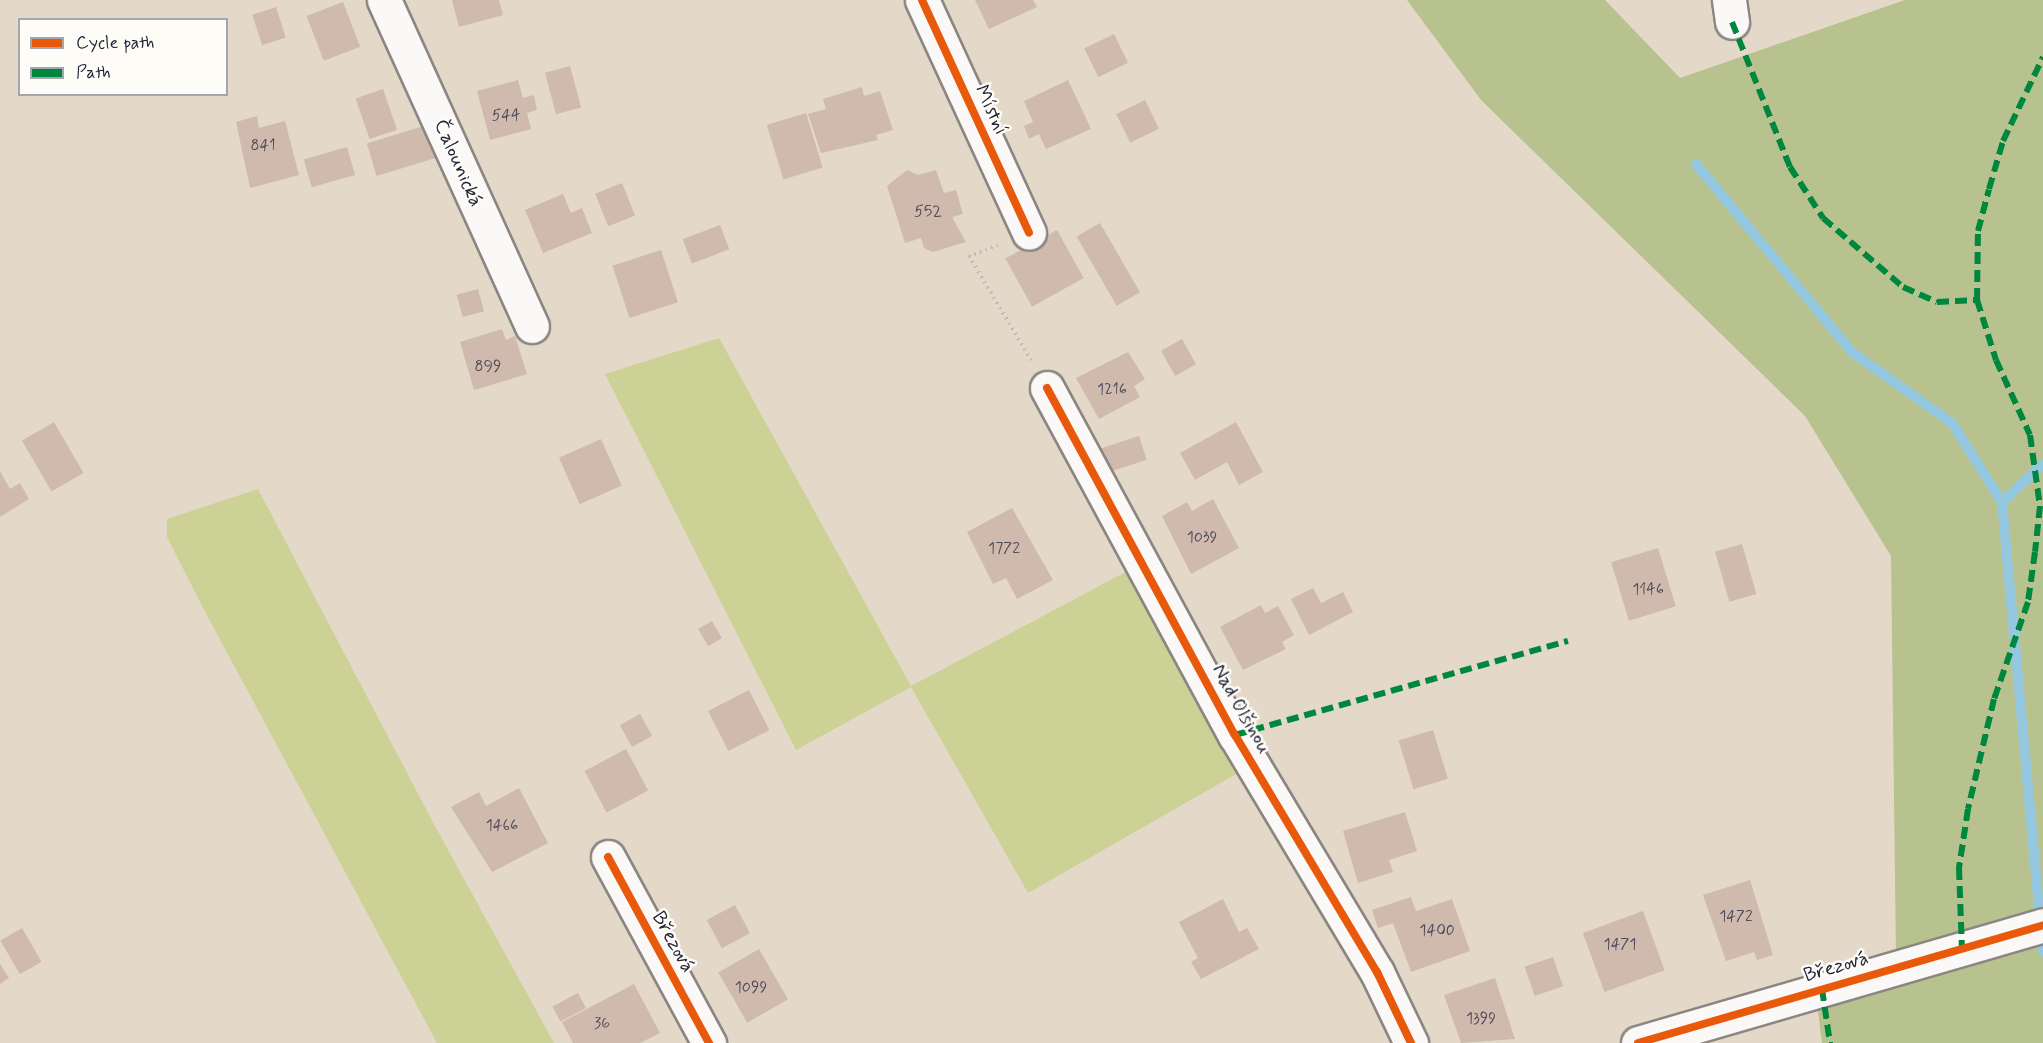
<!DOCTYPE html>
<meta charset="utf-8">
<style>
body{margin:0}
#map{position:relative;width:2043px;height:1043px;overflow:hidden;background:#e4d9c8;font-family:Mynerve,sans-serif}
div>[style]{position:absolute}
.green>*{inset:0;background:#ccd196}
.forest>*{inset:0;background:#b7c28f}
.stream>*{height:10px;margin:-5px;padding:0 5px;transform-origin:5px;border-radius:5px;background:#94c8e1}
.building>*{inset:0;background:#cfbaad;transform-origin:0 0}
.path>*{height:4px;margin-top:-2px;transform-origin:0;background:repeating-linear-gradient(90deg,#bbbab9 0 1.5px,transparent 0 6px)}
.roads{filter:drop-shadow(2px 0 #8c8682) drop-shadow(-2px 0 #8c8682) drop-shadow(0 2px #8c8682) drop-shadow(0 -2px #8c8682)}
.minor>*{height:33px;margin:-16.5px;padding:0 16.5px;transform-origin:16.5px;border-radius:16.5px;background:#fbf9f7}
.quiet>*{height:6px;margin-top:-3px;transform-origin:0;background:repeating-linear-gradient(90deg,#00873e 0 12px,transparent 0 18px)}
.cycleway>*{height:8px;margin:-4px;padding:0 4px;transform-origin:4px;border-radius:4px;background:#e8590c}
span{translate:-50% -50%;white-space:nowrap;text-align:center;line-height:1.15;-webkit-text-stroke:5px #fdfcf7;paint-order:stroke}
.number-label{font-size:16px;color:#4d4858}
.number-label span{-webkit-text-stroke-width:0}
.street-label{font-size:20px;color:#22223b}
.legend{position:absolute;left:18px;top:18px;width:210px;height:78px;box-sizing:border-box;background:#fdfcf7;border:2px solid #a5a5ac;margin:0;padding:8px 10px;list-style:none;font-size:18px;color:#22223b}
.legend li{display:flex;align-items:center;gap:12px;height:30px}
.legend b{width:30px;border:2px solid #a5a5ac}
</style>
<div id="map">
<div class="green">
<i style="clip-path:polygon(719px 338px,911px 686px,1133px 568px,1243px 770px,1028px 893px,911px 687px,796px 750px,605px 374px)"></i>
<i style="clip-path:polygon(258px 489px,435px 826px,554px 1043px,437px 1043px,202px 606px,167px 537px,167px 519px)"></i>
</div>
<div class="forest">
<i style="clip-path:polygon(1407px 0,1605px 0,1680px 78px,1905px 0,2043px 0,2043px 915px,1896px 959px,1891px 556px,1805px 416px,1481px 100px)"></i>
<i style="clip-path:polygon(2043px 936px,2043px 1043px,1822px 1043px,1816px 996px)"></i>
</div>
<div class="stream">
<i style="left:1696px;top:164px;width:244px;rotate:50.3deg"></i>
<i style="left:1852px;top:352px;width:123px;rotate:35.4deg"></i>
<i style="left:1952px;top:423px;width:93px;rotate:57.7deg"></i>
<i style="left:2043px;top:464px;width:56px;rotate:137.2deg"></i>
<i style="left:2002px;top:502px;width:451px;rotate:84.8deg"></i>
</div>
<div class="building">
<i style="clip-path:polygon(452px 0,499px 0,503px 15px,459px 27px)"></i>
<i style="clip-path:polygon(975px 0,1033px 0,1037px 7px,989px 29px)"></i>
<i style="left:343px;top:2px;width:48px;height:39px;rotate:69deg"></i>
<i style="left:276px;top:7px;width:32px;height:25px;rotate:72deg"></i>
<i style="left:1114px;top:34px;width:32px;height:33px;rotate:64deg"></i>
<i style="left:570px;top:66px;width:43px;height:26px;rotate:75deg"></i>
<i style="clip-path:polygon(518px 80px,523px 98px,534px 95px,537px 110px,527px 113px,531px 129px,490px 140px,477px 91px)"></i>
<i style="clip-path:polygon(1068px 80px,1091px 129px,1046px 149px,1039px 134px,1029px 139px,1024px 126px,1033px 122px,1024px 101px)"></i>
<i style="clip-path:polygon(862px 87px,864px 96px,880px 91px,893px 130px,876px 135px,878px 140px,821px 153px,808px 114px,826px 109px,823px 99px)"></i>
<i style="left:383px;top:89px;width:43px;height:29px;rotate:71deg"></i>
<i style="left:1145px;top:100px;width:32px;height:32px;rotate:64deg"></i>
<i style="left:806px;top:113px;width:57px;height:41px;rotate:73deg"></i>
<i style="clip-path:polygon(257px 116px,259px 128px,285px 121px,299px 175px,250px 188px,236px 122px)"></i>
<i style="left:427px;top:125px;width:34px;height:63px;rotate:73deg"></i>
<i style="left:347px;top:147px;width:29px;height:45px;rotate:74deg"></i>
<i style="clip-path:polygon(907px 170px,918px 175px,936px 170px,944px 193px,956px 190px,963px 214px,952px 217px,966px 242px,933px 252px,924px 248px,921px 238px,905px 243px,887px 186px)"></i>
<i style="left:622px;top:183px;width:35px;height:29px;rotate:68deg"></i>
<i style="clip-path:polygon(563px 194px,571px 213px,582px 208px,592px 233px,543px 253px,525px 210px)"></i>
<i style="left:1100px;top:223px;width:80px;height:27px;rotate:60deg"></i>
<i style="left:720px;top:225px;width:26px;height:40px;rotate:69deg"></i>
<i style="left:1057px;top:230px;width:55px;height:59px;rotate:61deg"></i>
<i style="left:661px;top:250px;width:55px;height:51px;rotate:72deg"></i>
<i style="left:478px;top:289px;width:23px;height:22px;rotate:75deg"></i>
<i style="clip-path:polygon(502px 329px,506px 340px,515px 336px,527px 374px,474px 390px,460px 342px)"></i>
<i style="left:1182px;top:339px;width:29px;height:24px;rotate:61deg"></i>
<i style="clip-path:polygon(1128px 352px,1145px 379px,1134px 386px,1140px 397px,1099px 419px,1076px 378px)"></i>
<i style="left:54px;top:422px;width:59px;height:37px;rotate:60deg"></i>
<i style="clip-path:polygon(1236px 422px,1263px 472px,1239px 485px,1227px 462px,1195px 480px,1180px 453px)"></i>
<i style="left:1139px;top:436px;width:25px;height:41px;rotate:72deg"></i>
<i style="left:601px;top:439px;width:51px;height:46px;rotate:66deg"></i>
<i style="clip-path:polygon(0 471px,10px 489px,20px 483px,29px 499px,0 517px)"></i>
<i style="clip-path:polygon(1213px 499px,1239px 548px,1191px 574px,1162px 516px,1187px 502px,1192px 511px)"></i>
<i style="clip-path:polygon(1012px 508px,1053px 580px,1017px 599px,1006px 578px,993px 584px,967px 532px)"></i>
<i style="left:1742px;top:544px;width:52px;height:28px;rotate:74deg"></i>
<i style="left:1658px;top:548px;width:61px;height:49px;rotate:73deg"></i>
<i style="clip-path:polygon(1313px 588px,1321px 603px,1343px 592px,1353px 612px,1309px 635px,1291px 599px)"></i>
<i style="clip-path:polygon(1261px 605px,1265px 613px,1278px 606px,1294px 635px,1282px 642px,1286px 649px,1243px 670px,1220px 627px)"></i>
<i style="left:712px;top:621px;width:20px;height:16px;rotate:60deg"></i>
<i style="left:749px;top:690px;width:45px;height:46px;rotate:63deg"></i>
<i style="left:640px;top:714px;width:25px;height:23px;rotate:61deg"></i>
<i style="left:1433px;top:730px;width:51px;height:36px;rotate:73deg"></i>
<i style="left:626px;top:749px;width:47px;height:47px;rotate:62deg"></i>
<i style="clip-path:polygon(519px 788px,548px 843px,492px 872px,451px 807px,479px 792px,486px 806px)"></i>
<i style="clip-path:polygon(1405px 812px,1417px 851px,1389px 860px,1393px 872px,1358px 883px,1343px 831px)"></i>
<i style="clip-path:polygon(1750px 880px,1773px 955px,1757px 960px,1754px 952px,1726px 961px,1703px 895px)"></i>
<i style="clip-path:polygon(1411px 897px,1416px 911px,1452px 899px,1470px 951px,1411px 972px,1393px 923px,1378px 928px,1372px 910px)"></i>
<i style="clip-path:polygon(1223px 899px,1239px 932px,1247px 928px,1259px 949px,1201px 979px,1191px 962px,1198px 958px,1179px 922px)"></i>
<i style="left:735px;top:905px;width:32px;height:32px;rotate:62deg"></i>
<i style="left:1643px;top:911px;width:63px;height:64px;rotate:70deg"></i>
<i style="left:22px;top:928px;width:39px;height:25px;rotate:60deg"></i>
<i style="left:759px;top:949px;width:58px;height:47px;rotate:60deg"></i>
<i style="left:1553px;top:957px;width:31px;height:30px;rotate:71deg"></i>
<i style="clip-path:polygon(0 964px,9px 978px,0 984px)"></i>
<i style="clip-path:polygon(1495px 978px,1515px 1039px,1461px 1043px,1444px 995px)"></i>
<i style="clip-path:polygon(634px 984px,660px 1033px,640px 1043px,573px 1043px,562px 1022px)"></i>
<i style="left:578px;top:993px;width:17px;height:29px;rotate:62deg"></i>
</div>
<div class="path">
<i style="left:998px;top:245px;width:31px;rotate:159deg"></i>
<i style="left:969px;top:256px;width:121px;rotate:59.2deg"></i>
</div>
<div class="roads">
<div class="minor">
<i style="left:384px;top:0;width:358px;rotate:65.6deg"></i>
<i style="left:922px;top:0;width:256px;rotate:65.3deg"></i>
<i style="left:1729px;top:0;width:22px;rotate:82deg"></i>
<i style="left:1047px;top:388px;width:395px;rotate:61.6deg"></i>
<i style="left:1235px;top:735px;width:276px;rotate:59.1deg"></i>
<i style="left:1377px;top:972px;width:79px;rotate:64.4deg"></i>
<i style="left:608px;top:857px;width:212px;rotate:61.5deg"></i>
<i style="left:1638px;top:1043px;width:422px;rotate:-16.2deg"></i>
</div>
</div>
<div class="quiet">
<i style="left:1732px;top:22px;width:156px;rotate:68.2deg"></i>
<i style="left:1790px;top:167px;width:61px;rotate:57.1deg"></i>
<i style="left:1823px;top:218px;width:106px;rotate:40.8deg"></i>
<i style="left:1903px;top:287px;width:37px;rotate:24deg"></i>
<i style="left:1937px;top:302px;width:40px;rotate:-2.9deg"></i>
<i style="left:1977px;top:300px;width:63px;rotate:72.4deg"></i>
<i style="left:1996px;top:360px;width:82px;rotate:65.6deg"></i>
<i style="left:2030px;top:435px;width:72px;rotate:82deg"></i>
<i style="left:2040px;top:506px;width:46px;rotate:96.2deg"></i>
<i style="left:2035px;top:552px;width:50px;rotate:98deg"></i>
<i style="left:2028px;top:602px;width:103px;rotate:109.3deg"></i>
<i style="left:1994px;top:699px;width:113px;rotate:103.3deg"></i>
<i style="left:1968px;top:809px;width:60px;rotate:98.7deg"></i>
<i style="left:1959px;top:868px;width:80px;rotate:87.9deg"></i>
<i style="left:1977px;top:300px;width:69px;rotate:-89.2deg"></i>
<i style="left:1978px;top:231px;width:43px;rotate:-75.3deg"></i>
<i style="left:1989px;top:189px;width:50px;rotate:-73.7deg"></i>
<i style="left:2003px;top:141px;width:93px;rotate:-64.5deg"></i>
<i style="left:1235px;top:735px;width:346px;rotate:-15.8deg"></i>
<i style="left:1822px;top:989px;width:55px;rotate:81.6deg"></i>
</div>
<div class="cycleway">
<i style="left:922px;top:0;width:256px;rotate:65.3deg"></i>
<i style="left:1047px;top:388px;width:395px;rotate:61.6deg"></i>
<i style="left:1235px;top:735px;width:276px;rotate:59.1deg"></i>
<i style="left:1377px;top:972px;width:79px;rotate:64.4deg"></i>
<i style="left:608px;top:857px;width:212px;rotate:61.5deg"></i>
<i style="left:1638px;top:1043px;width:422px;rotate:-16.2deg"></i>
</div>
<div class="number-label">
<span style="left:506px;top:116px">544</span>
<span style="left:263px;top:146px">841</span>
<span style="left:928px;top:212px">552</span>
<span style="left:488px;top:367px">899</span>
<span style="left:1112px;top:390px">1216</span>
<span style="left:1202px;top:538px">1039</span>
<span style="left:1004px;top:549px">1772</span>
<span style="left:1648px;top:590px">1146</span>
<span style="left:502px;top:826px">1466</span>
<span style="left:1736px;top:917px">1472</span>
<span style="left:1437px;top:931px">1400</span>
<span style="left:1620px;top:945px">1471</span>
<span style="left:751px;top:988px">1099</span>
<span style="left:1481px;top:1019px">1399</span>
<span style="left:602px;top:1024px">36</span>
</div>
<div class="street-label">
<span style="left:991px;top:110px;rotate:65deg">Místní</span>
<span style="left:458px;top:163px;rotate:66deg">Čalounická</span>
<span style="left:1241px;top:709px;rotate:60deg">Nad Olšinou</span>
<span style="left:673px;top:942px;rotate:61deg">Březová</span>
<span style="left:1836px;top:967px;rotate:-16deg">Březová</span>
</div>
<ul class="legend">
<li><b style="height:8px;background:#e8590c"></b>Cycle path</li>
<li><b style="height:8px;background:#00873e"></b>Path</li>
</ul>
</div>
